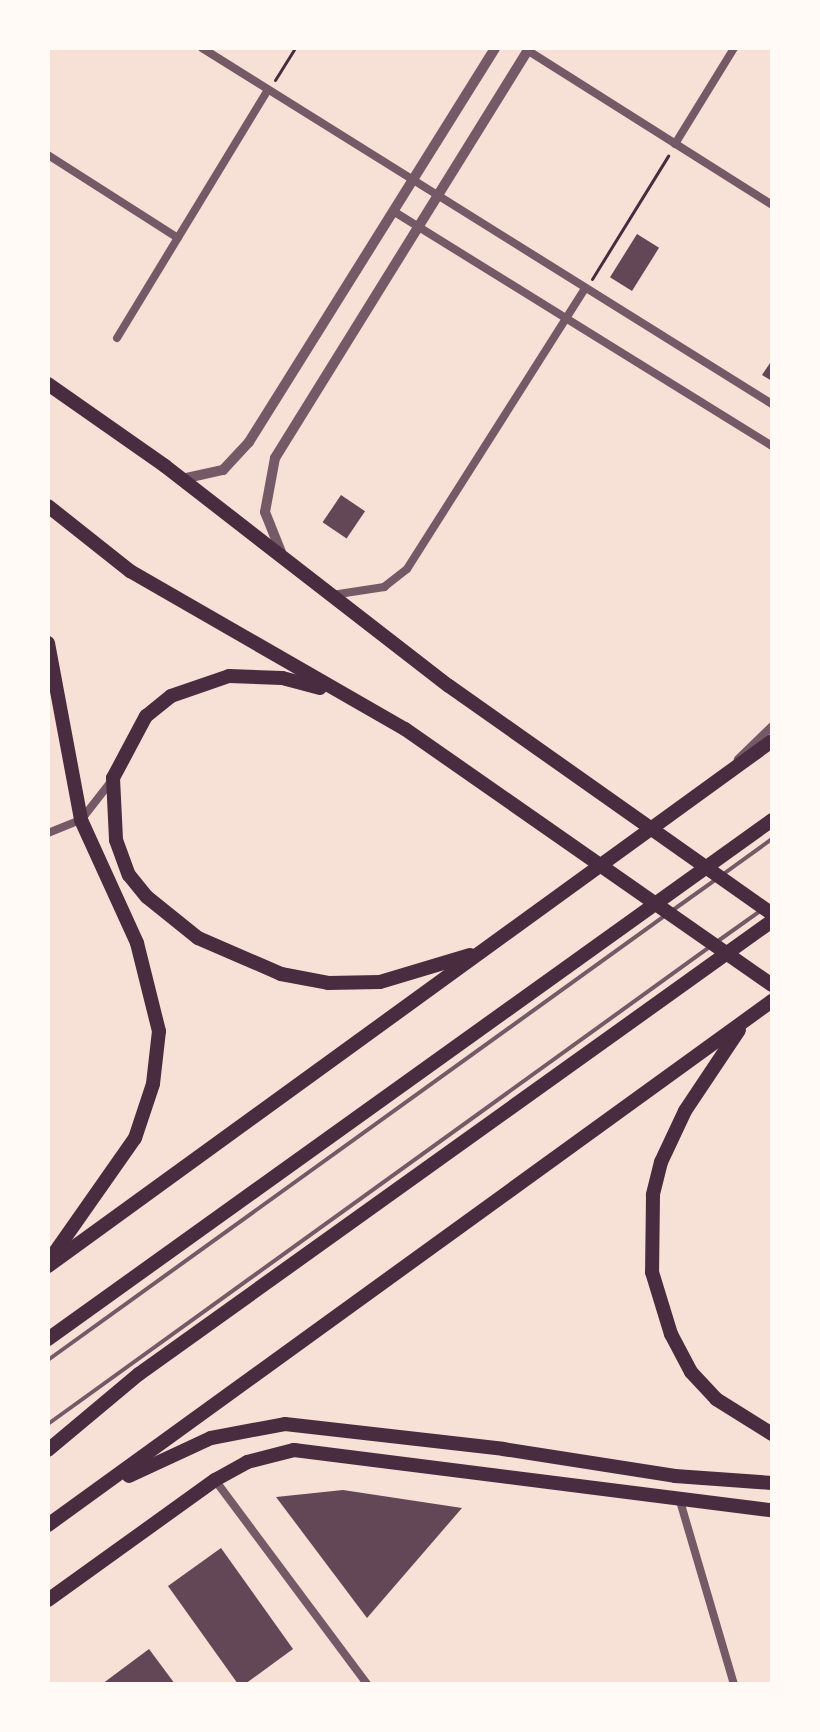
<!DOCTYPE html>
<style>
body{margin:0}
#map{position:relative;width:820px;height:1732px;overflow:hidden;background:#f7e1d7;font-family:"Roboto Condensed",sans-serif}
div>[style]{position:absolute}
.building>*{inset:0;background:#644757;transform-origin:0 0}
.path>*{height:3px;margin:-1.5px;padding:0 1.5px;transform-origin:1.5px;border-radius:1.5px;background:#4a2c40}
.service>*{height:4px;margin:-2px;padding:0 2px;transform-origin:2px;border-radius:2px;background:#755966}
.minor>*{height:8px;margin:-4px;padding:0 4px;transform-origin:4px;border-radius:4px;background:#755966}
.tertiary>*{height:10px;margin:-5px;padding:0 5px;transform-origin:5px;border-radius:5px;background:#755966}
.primary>*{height:14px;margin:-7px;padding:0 7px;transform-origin:7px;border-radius:7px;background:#4a2c40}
span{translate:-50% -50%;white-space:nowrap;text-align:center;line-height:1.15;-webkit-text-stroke:7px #fffaf5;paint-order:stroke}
.frame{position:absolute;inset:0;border:50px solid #fffaf5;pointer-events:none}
</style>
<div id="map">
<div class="building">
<i style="left:637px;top:234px;width:26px;height:51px;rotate:32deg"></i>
<i style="clip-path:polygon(772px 360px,772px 381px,762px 375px)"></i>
<i style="left:341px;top:495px;width:29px;height:33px;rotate:34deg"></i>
<i style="clip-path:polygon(343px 1490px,462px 1508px,367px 1618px,276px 1497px)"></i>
<i style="clip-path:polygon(221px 1548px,293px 1649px,245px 1684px,238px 1684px,168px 1586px)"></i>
<i style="clip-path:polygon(149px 1649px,175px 1684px,102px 1684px)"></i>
</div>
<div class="path">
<i style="left:275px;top:80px;width:38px;rotate:-58deg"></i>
<i style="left:592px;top:279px;width:145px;rotate:-58.3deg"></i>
</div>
<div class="service">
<i style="left:722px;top:875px;width:62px;rotate:-35.8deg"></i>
<i style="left:673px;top:910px;width:52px;rotate:-35.5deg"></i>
<i style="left:718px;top:941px;width:52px;rotate:-35.5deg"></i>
<i style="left:48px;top:1360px;width:762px;rotate:-35.76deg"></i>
<i style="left:48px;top:1424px;width:817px;rotate:-35.79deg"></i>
</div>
<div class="minor">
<i style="left:202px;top:48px;width:672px;rotate:31.99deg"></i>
<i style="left:527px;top:50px;width:290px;rotate:32.3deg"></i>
<i style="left:675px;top:144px;width:113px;rotate:-58.4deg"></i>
<i style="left:48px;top:155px;width:154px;rotate:32.6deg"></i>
<i style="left:393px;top:211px;width:446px;rotate:31.8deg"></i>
<i style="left:117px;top:338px;width:290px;rotate:-58.7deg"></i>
<i style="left:332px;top:595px;width:53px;rotate:-8.7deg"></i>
<i style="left:384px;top:587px;width:29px;rotate:-38deg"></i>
<i style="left:407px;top:569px;width:332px;rotate:-57.6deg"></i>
<i style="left:738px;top:759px;width:47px;rotate:-44.1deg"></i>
<i style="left:48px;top:833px;width:35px;rotate:-22deg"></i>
<i style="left:81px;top:820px;width:52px;rotate:-52deg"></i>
<i style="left:215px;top:1480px;width:254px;rotate:53.3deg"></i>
<i style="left:680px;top:1501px;width:191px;rotate:73.6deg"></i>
</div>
<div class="tertiary">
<i style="left:182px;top:479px;width:42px;rotate:-12.4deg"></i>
<i style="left:223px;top:470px;width:38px;rotate:-47deg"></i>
<i style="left:249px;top:442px;width:464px;rotate:-58deg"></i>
<i style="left:281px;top:552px;width:43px;rotate:-111.8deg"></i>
<i style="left:265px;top:512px;width:55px;rotate:-79.5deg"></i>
<i style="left:275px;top:458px;width:482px;rotate:-58.2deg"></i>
</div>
<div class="primary">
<i style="left:48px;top:384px;width:143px;rotate:35deg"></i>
<i style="left:165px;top:466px;width:359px;rotate:37.8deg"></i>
<i style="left:449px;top:686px;width:395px;rotate:35.2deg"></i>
<i style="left:48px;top:506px;width:105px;rotate:38.4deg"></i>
<i style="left:130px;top:571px;width:317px;rotate:29.9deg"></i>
<i style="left:405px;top:729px;width:447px;rotate:34.9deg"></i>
<i style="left:48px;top:643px;width:180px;rotate:79.4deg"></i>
<i style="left:81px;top:820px;width:135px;rotate:65.5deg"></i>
<i style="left:137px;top:943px;width:91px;rotate:76deg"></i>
<i style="left:159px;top:1031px;width:53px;rotate:96.5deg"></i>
<i style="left:153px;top:1084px;width:57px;rotate:108.4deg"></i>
<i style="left:135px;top:1138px;width:146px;rotate:125deg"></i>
<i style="left:320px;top:688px;width:39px;rotate:-165deg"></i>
<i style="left:282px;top:678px;width:53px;rotate:-177.8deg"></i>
<i style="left:229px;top:676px;width:61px;rotate:161deg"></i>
<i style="left:171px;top:696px;width:32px;rotate:141deg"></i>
<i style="left:146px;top:716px;width:70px;rotate:118deg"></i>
<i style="left:113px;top:778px;width:62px;rotate:87.2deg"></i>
<i style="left:116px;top:840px;width:37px;rotate:70deg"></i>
<i style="left:129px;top:875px;width:28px;rotate:51deg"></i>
<i style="left:147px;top:897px;width:65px;rotate:38.8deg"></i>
<i style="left:198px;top:938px;width:90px;rotate:23.4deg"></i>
<i style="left:281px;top:974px;width:48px;rotate:10.8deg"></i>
<i style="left:328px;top:983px;width:52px;rotate:-1.1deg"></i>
<i style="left:380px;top:982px;width:94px;rotate:-16.7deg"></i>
<i style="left:739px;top:1030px;width:97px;rotate:123.7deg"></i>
<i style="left:685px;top:1111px;width:56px;rotate:115.2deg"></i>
<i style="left:661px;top:1162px;width:34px;rotate:104deg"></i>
<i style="left:653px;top:1195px;width:77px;rotate:90.7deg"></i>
<i style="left:652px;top:1272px;width:65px;rotate:73deg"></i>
<i style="left:671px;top:1334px;width:43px;rotate:62.2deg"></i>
<i style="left:691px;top:1372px;width:37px;rotate:47deg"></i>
<i style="left:716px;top:1399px;width:66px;rotate:32deg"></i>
<i style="left:48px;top:1266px;width:894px;rotate:-35.95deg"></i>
<i style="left:48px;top:1339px;width:891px;rotate:-35.63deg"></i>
<i style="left:48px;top:1450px;width:119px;rotate:-39.9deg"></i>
<i style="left:139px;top:1374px;width:778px;rotate:-35.59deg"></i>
<i style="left:129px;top:1476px;width:90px;rotate:-24.9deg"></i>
<i style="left:211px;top:1438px;width:75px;rotate:-10.7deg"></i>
<i style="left:285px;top:1424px;width:219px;rotate:6.5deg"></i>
<i style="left:503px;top:1449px;width:174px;rotate:8.9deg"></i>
<i style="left:675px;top:1476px;width:97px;rotate:4.1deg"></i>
<i style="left:48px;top:1525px;width:894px;rotate:-35.9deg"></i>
<i style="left:48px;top:1600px;width:206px;rotate:-35.7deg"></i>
<i style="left:215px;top:1480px;width:37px;rotate:-29deg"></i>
<i style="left:247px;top:1462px;width:49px;rotate:-14.3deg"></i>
<i style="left:294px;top:1450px;width:482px;rotate:7.2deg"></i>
</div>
<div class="frame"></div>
</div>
